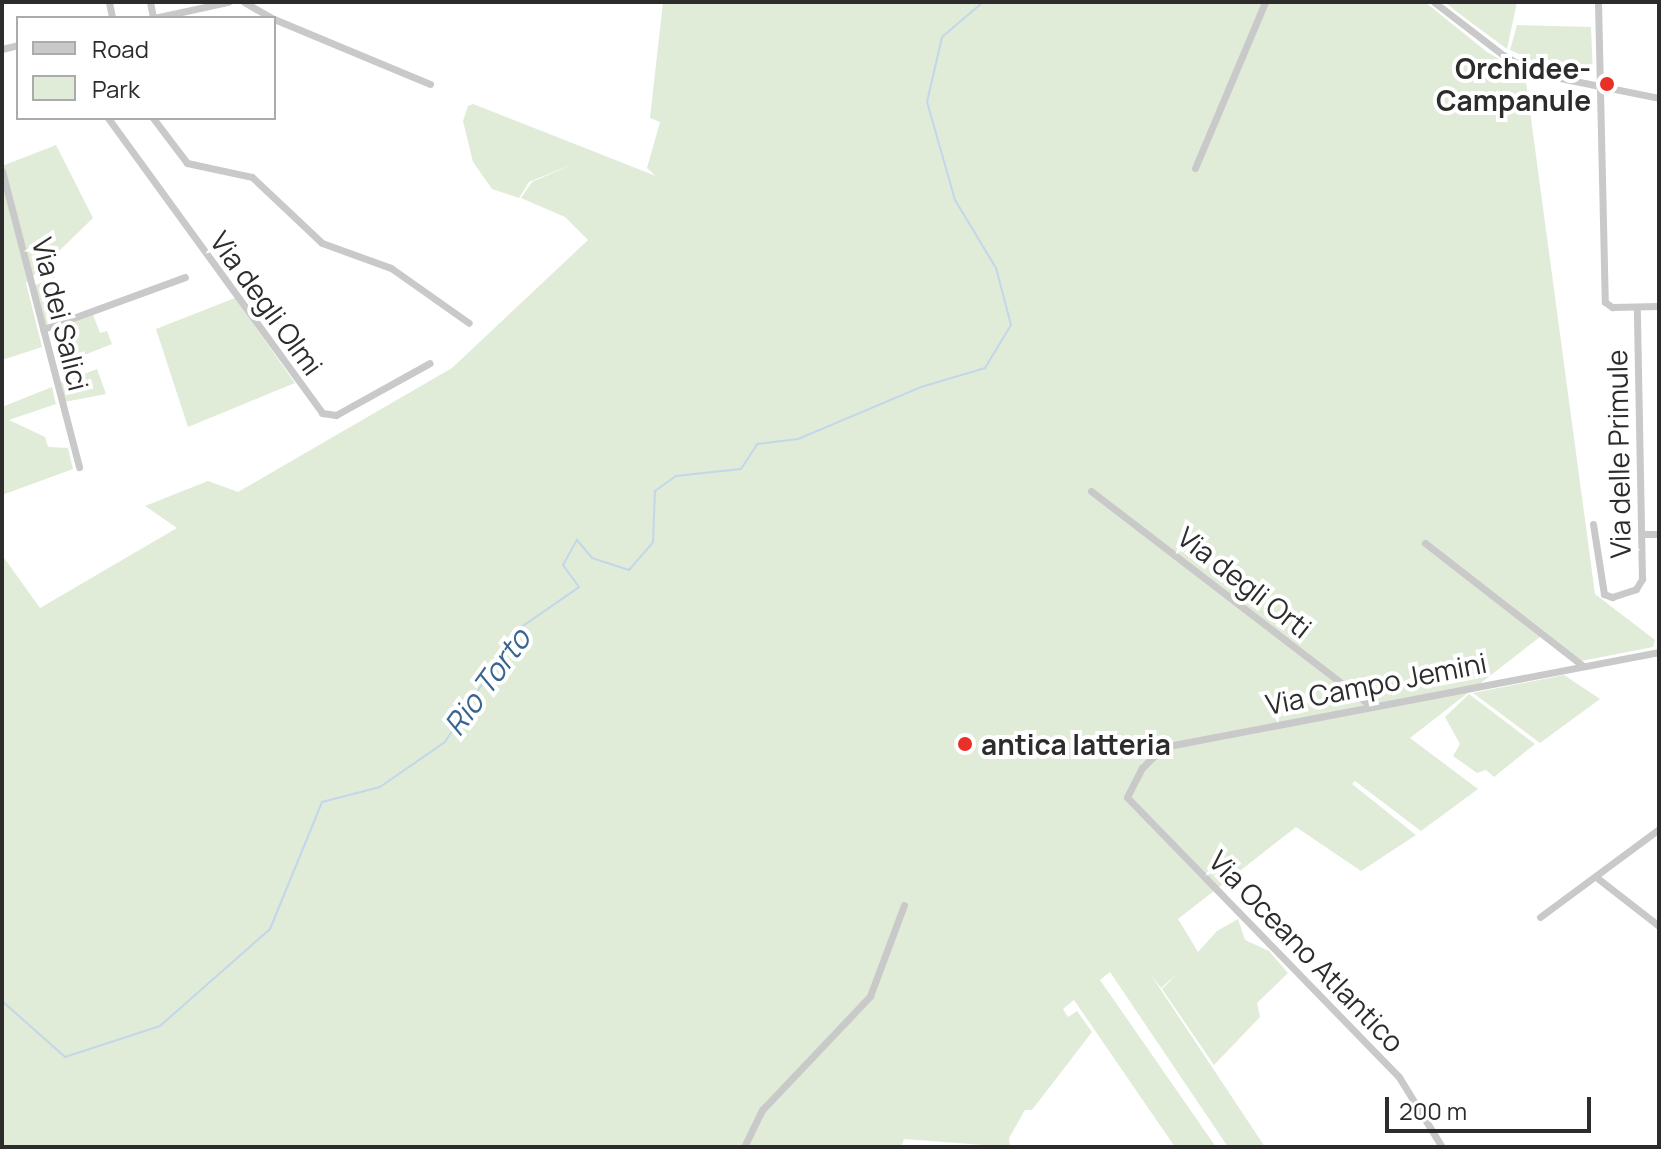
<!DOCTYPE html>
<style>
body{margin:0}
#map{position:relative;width:1661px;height:1149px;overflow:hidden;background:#fff;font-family:Manrope,sans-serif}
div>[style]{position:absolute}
.green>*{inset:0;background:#e0ebd8}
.stream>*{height:2px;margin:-1px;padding:0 1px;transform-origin:1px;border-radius:1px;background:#c3d7eb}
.minor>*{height:7px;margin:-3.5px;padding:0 3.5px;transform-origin:3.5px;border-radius:3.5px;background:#c9c9c9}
.dots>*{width:22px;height:22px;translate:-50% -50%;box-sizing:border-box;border:4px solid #fff;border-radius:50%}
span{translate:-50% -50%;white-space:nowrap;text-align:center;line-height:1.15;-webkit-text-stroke:8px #fff;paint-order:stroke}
.poi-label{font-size:28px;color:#2c2c2c;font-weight:700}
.right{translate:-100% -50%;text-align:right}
.left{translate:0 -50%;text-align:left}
.street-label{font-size:28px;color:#2c2c2c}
.water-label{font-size:30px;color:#386490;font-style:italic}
.frame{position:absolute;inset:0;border:4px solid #2c2c2c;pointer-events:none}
.legend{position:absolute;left:16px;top:16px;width:260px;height:104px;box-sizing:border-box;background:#fff;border:2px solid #ababab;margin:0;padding:10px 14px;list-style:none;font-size:24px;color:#2c2c2c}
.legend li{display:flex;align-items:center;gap:16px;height:40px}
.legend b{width:40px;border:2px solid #ababab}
.scale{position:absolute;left:1385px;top:1097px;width:206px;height:36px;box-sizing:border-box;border:4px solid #2c2c2c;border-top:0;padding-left:10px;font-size:24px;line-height:28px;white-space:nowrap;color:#2c2c2c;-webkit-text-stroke:6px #fff;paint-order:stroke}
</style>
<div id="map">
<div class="green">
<i style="clip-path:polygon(663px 2px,1425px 2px,1487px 52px,1525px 74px,1595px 594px,1655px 640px,1653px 647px,1581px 661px,1545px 633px,1410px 738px,1478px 789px,1421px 831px,1355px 781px,1352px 784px,1416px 835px,1361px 871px,1296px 827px,1178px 919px,1198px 952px,1217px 931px,1238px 919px,1245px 940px,1269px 951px,1288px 973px,1257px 1003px,1260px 1017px,1214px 1065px,1162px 989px,1178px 973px,1161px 988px,1149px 972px,1265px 1147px,1228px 1147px,1110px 972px,1100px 980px,1216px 1147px,1175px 1147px,1074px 1000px,1063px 1009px,1068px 1017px,1077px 1011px,1092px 1032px,1032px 1110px,1025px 1110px,1009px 1138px,1010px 1147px,904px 1139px,901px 1147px,2px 1147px,2px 555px,40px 608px,177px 528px,145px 506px,208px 481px,238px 492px,452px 368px,588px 240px,565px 217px,521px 198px,532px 182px,578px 162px,529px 182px,519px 198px,492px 189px,473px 162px,463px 121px,468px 106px,473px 104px,656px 176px,647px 168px,660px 122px,650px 118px)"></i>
<i style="clip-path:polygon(1445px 2px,1517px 2px,1507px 49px,1457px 12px)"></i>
<i style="clip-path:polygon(1517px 25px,1591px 27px,1593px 75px,1545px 66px,1510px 50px)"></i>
<i style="clip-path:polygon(56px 145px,93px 218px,26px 283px,42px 347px,2px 360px,2px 166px)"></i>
<i style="clip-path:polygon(54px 277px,67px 316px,44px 325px,34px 286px)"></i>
<i style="clip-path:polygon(235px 298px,295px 383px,188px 427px,156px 329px)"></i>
<i style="clip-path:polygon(93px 315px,100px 333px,107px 331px,112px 344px,79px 357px,68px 324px)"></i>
<i style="clip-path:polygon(97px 369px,106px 394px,64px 402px,60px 383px)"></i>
<i style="clip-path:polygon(52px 387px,56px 404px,9px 420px,45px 437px,48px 447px,68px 448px,73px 469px,2px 495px,2px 407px)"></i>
<i style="clip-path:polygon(1564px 675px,1600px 699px,1540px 743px,1473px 693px)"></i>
<i style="clip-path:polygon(1469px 694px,1535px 744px,1494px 777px,1486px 770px,1477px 773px,1453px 756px,1460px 744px,1445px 717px)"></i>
</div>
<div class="stream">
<i style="left:2px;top:1001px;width:84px;rotate:41.6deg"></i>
<i style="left:65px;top:1057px;width:100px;rotate:-18.1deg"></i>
<i style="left:160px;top:1026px;width:147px;rotate:-41.4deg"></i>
<i style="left:270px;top:929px;width:137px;rotate:-67.7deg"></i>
<i style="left:322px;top:802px;width:60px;rotate:-14.5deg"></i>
<i style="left:380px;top:787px;width:79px;rotate:-34.7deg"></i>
<i style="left:445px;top:742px;width:133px;rotate:-57.3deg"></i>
<i style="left:517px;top:630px;width:75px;rotate:-34.7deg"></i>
<i style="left:579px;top:587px;width:27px;rotate:-126deg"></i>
<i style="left:563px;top:565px;width:29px;rotate:-61deg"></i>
<i style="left:577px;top:540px;width:23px;rotate:50deg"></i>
<i style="left:592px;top:558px;width:39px;rotate:18deg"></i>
<i style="left:629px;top:570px;width:37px;rotate:-49deg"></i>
<i style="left:653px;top:542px;width:51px;rotate:-87.8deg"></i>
<i style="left:655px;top:491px;width:26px;rotate:-36deg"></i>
<i style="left:676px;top:476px;width:65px;rotate:-6.1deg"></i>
<i style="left:741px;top:469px;width:30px;rotate:-57deg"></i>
<i style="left:757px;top:444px;width:41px;rotate:-7deg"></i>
<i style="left:798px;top:439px;width:134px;rotate:-22.9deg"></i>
<i style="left:921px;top:387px;width:67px;rotate:-16.5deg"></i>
<i style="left:985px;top:368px;width:50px;rotate:-58.8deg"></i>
<i style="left:1011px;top:325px;width:59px;rotate:-104.7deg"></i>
<i style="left:996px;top:268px;width:79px;rotate:-121.1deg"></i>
<i style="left:955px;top:200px;width:102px;rotate:-105.9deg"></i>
<i style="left:927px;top:102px;width:67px;rotate:-77deg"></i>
<i style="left:942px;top:37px;width:54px;rotate:-40.5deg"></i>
</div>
<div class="minor">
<i style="left:109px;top:2px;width:16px;rotate:79deg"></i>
<i style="left:150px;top:2px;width:16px;rotate:79deg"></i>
<i style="left:244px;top:2px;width:32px;rotate:30deg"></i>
<i style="left:1434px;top:2px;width:87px;rotate:37.5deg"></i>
<i style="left:1503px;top:55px;width:37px;rotate:29deg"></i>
<i style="left:1535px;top:73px;width:126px;rotate:11.4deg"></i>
<i style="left:1598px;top:2px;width:300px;rotate:88.7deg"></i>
<i style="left:1605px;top:302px;width:9px;rotate:36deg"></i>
<i style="left:1612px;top:307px;width:47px;rotate:-1.2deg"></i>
<i style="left:154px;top:18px;width:76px;rotate:-12.2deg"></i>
<i style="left:274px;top:19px;width:169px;rotate:22.6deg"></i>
<i style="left:2px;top:49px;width:16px;rotate:-14deg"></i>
<i style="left:108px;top:118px;width:364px;rotate:54deg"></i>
<i style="left:322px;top:413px;width:14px;rotate:8deg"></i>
<i style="left:336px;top:415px;width:107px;rotate:-29deg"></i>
<i style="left:153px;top:118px;width:56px;rotate:52.9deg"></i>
<i style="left:187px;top:163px;width:66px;rotate:12.2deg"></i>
<i style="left:252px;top:177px;width:96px;rotate:43.3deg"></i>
<i style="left:322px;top:243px;width:73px;rotate:19.9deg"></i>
<i style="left:391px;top:268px;width:95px;rotate:35.2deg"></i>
<i style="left:1195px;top:168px;width:180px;rotate:-67.1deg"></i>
<i style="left:2px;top:171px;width:306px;rotate:75.4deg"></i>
<i style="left:43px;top:329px;width:151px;rotate:-20.1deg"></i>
<i style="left:1091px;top:491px;width:354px;rotate:37.5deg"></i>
<i style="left:1593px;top:524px;width:71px;rotate:81.1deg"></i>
<i style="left:1604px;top:594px;width:9px;rotate:21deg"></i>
<i style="left:1612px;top:597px;width:25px;rotate:-18deg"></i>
<i style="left:1636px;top:589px;width:12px;rotate:-59deg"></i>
<i style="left:1642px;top:579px;width:272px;rotate:-91.1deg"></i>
<i style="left:1642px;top:534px;width:17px"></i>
<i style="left:1425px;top:543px;width:200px;rotate:37.9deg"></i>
<i style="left:1596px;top:877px;width:80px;rotate:37.9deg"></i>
<i style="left:1540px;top:917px;width:148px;rotate:-36.5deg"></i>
<i style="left:744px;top:1147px;width:41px;rotate:-64.1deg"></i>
<i style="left:762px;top:1110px;width:157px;rotate:-46.5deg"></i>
<i style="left:870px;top:996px;width:97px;rotate:-69.5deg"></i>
<i style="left:1442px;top:1147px;width:82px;rotate:-121.6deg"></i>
<i style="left:1399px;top:1077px;width:390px;rotate:-134.2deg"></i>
<i style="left:1127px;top:797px;width:33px;rotate:-63deg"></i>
<i style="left:1142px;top:768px;width:30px;rotate:-45deg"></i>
<i style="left:1163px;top:747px;width:505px;rotate:-10.84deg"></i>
</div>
<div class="dots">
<i style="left:1607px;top:84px;background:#ea2f27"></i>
<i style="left:965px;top:744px;background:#ea2f27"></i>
</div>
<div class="poi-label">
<span class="right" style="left:1591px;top:84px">Orchidee-<br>Campanule</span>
<span class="left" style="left:981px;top:744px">antica latteria</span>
</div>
<div class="street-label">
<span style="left:267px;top:303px;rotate:54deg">Via degli Olmi</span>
<span style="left:61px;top:314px;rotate:76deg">Via dei Salici</span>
<span style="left:1618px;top:454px;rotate:-91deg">Via delle Primule</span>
<span style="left:1245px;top:582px;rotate:38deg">Via degli Orti</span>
<span style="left:1376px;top:683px;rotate:-11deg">Via Campo Jemini</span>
<span style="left:1307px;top:951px;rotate:46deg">Via Oceano Atlantico</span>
</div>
<div class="water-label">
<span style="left:487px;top:682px;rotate:-54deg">Rio Torto</span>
</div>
<div class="frame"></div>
<ul class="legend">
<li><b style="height:10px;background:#c9c9c9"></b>Road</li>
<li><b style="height:22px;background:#e0ebd8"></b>Park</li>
</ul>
<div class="scale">200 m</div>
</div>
